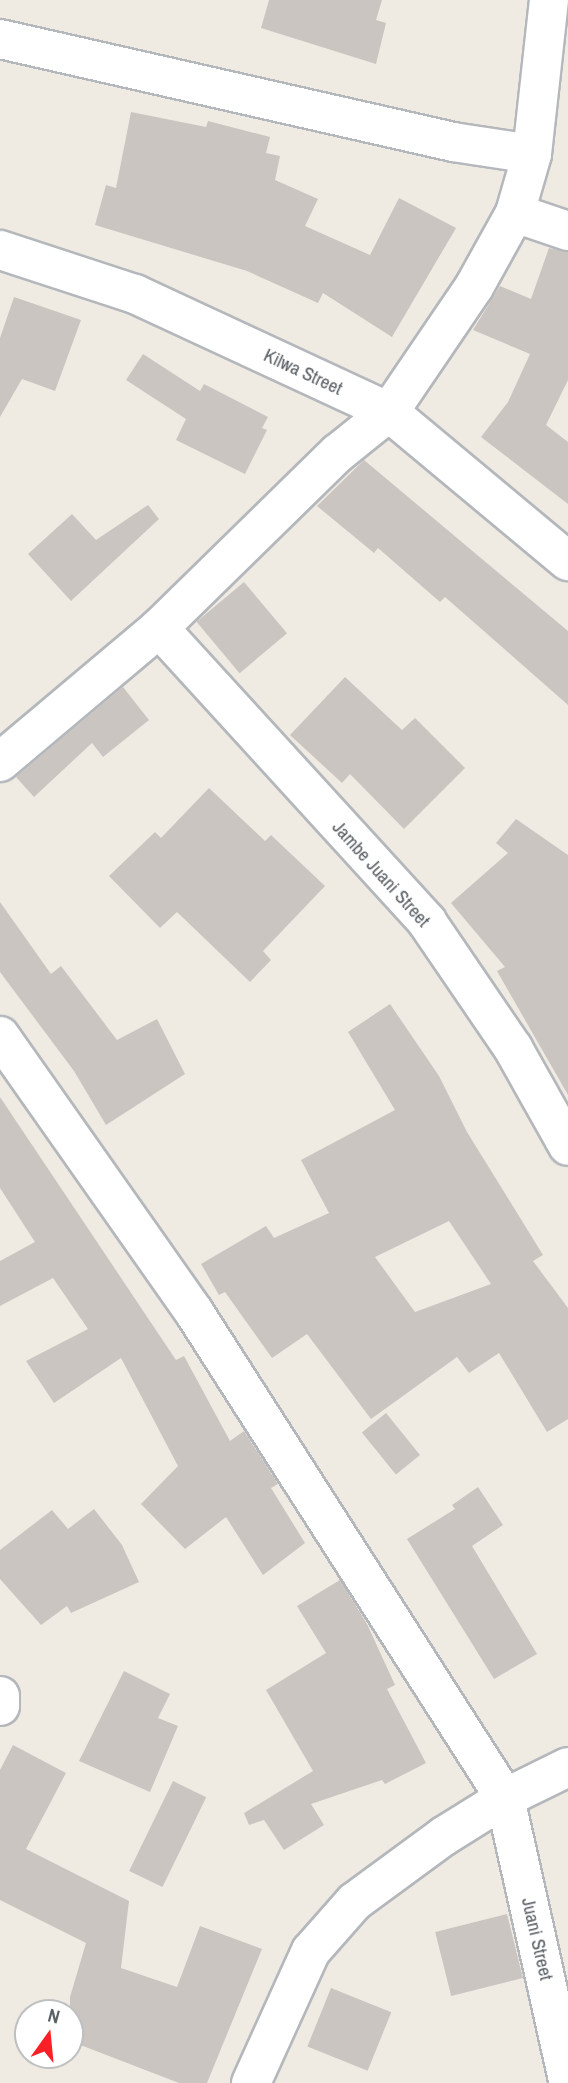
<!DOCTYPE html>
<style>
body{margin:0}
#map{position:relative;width:568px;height:2083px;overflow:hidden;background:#efebe3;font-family:"Archivo Narrow",sans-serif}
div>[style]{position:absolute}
.building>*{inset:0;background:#cac5c0;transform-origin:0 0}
.roads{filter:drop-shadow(2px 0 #b4b7bb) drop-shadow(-2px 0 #b4b7bb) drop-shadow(0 2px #b4b7bb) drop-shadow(0 -2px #b4b7bb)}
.minor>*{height:38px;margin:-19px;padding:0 19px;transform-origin:19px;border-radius:19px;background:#fff}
span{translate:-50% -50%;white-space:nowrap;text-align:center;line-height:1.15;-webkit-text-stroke:5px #fff;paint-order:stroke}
.street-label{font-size:19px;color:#5b6065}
.north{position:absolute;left:14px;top:1999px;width:70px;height:70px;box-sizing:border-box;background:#fff;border:2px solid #bdbfc1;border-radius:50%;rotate:15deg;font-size:19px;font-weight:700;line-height:28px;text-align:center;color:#5b6065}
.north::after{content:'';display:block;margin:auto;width:24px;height:32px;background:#f82026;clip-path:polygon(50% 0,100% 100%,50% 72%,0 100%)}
</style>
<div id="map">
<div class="building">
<i style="clip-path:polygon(269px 0,382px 0,376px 20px,386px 23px,376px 64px,261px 28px)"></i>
<i style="clip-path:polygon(131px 112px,206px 127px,208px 121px,270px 137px,266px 153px,280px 156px,275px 180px,318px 199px,305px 226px,370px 255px,399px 198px,456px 228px,392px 337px,323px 293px,318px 303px,247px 271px,95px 225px,106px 185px,116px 188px)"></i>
<i style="clip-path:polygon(549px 248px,568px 252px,568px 380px,546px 425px,568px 442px,568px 504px,481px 437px,508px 402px,530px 354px,473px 330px,500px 286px,531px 299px)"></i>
<i style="clip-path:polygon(14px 297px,81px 320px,55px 391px,22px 379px,0 417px,0 338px)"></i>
<i style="clip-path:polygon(143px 354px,200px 391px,204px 384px,268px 417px,262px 428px,267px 430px,245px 474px,176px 440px,186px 419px,126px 380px)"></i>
<i style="clip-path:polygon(364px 460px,568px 631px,568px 705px,445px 597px,440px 602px,378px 548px,374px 553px,317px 506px)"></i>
<i style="clip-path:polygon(148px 505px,159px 519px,71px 601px,28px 554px,72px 514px,96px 540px)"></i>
<i style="left:244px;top:582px;width:67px;height:62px;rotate:50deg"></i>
<i style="clip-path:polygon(345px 677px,402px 730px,415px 718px,465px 768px,404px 829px,350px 774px,342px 783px,290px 735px)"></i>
<i style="clip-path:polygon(123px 687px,149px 720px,103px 757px,92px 743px,34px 797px,16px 777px)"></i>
<i style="clip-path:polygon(209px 788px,265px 841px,271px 835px,325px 886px,263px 951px,271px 960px,250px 982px,177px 912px,160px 928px,109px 876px,155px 832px,161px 838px)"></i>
<i style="clip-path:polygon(516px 819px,568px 855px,568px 1095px,497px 971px,505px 967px,451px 903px,508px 853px,496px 843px)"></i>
<i style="clip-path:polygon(0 902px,51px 974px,61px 966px,117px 1040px,157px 1019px,185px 1074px,106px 1125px,74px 1071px,0 972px)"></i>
<i style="clip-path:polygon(evenodd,390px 1004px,439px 1076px,467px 1132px,543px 1255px,533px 1261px,568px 1308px,568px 1419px,547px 1432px,499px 1353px,469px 1373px,457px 1357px,371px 1419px,307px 1334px,272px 1358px,225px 1292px,219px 1295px,201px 1264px,266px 1226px,274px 1238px,329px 1213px,301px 1160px,395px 1110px,348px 1032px,390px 1004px,449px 1221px,491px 1284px,415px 1312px,375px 1257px,449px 1221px)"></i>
<i style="clip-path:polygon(0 1097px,176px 1360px,184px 1356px,230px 1441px,244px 1431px,278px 1484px,271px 1488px,305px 1543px,263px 1575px,226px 1517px,185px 1549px,141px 1504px,178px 1466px,121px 1358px,54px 1403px,26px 1361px,88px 1329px,53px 1278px,0 1306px,0 1261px,35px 1242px,0 1188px)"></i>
<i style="left:386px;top:1413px;width:54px;height:31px;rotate:51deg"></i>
<i style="clip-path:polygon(478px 1487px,503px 1525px,472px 1546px,537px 1654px,494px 1679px,407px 1539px,455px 1509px,452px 1505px)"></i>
<i style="clip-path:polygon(94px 1509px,122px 1545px,139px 1582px,71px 1613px,67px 1606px,41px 1625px,0 1579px,0 1550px,52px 1510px,68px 1529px)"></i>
<i style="clip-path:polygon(340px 1580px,367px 1624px,395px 1685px,387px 1689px,426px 1763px,385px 1784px,382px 1780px,311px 1804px,324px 1825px,284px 1850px,264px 1820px,249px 1825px,244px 1813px,313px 1771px,266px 1690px,326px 1653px,297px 1606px)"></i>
<i style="clip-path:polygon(124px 1671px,170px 1694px,158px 1718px,178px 1726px,150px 1792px,79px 1761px)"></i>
<i style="clip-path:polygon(13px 1745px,66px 1773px,26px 1849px,129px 1901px,121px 1968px,177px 1987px,200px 1926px,262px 1949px,207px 2083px,179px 2083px,70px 2041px,70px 1997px,86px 1943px,0 1900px,0 1770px)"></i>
<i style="left:173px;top:1781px;width:37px;height:100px;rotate:26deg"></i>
<i style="left:507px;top:1914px;width:66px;height:74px;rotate:76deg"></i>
<i style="left:331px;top:1988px;width:65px;height:63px;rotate:22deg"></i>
</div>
<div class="roads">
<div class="minor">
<i style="left:0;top:39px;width:465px;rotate:12.8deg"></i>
<i style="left:453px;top:142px;width:80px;rotate:8.6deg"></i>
<i style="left:515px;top:213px;width:56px;rotate:18.8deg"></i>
<i style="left:0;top:250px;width:142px;rotate:18.1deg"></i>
<i style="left:135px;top:294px;width:280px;rotate:24.9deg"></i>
<i style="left:389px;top:412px;width:233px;rotate:39.8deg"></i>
<i style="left:159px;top:628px;width:398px;rotate:47.6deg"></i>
<i style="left:427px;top:922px;width:153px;rotate:55.7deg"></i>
<i style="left:513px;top:1048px;width:112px;rotate:60.7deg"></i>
<i style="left:0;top:762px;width:208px;rotate:-40.1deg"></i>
<i style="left:159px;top:628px;width:250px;rotate:-44.4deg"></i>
<i style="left:338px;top:453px;width:65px;rotate:-38.8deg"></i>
<i style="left:389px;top:412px;width:151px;rotate:-55.8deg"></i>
<i style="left:474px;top:287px;width:85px;rotate:-61deg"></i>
<i style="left:515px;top:213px;width:61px;rotate:-73.9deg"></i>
<i style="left:532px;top:154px;width:155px;rotate:-83.7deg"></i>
<i style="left:0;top:1036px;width:337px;rotate:54.9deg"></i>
<i style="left:194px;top:1312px;width:577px;rotate:57.38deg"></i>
<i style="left:505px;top:1798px;width:289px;rotate:77.4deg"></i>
<i style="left:0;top:1696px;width:10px;rotate:90deg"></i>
<i style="left:251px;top:2083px;width:145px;rotate:-65.6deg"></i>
<i style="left:311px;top:1951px;width:65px;rotate:-48.7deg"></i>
<i style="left:354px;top:1902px;width:112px;rotate:-36.3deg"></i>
<i style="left:444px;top:1836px;width:72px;rotate:-31.9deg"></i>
<i style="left:505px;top:1798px;width:70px;rotate:-26.2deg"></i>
</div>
</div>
<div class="street-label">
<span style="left:303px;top:372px;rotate:25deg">Kilwa Street</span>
<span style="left:381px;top:874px;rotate:48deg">Jambe Juani Street</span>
<span style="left:537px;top:1939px;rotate:77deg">Juani Street</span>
</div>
<div class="north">N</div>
</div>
